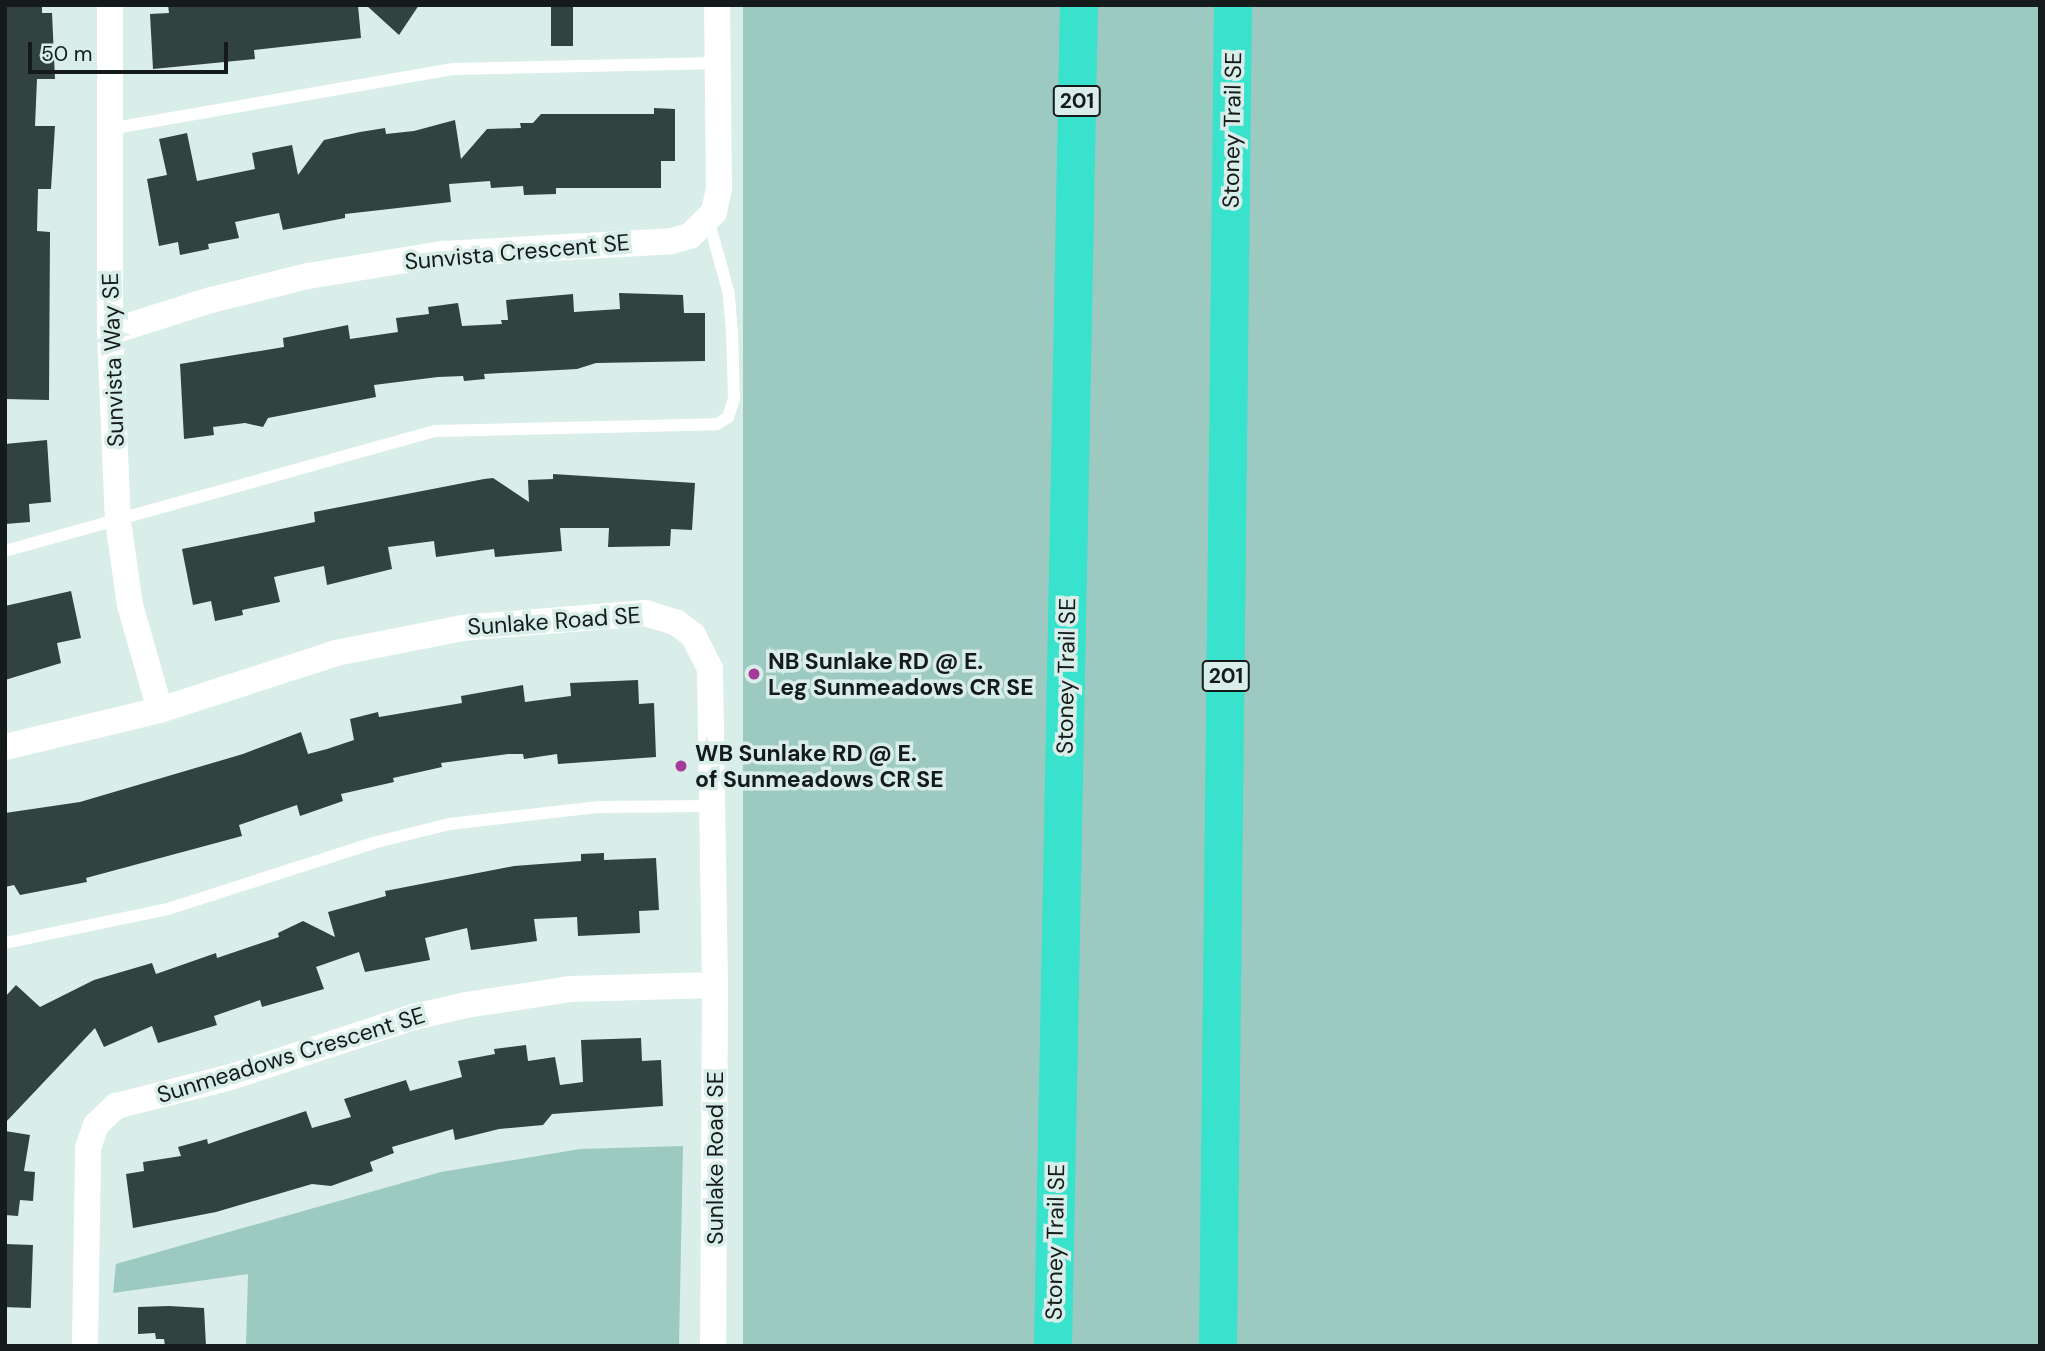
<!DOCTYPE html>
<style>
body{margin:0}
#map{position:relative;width:2045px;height:1351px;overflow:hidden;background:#d9ede9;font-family:"DM Sans",sans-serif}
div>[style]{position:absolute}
.green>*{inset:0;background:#9cc9c0;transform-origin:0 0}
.building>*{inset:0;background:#31423f;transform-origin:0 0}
.lane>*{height:12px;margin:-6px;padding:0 6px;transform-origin:6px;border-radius:6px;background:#fff}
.street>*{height:26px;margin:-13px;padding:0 13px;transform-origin:13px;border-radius:13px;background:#fff}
.highway>*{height:38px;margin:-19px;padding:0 19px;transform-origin:19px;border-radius:19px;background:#38e2cc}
.dots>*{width:19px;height:19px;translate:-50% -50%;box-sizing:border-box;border:4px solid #d9ede9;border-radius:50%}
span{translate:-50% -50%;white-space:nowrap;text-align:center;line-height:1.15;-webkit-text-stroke:7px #d9ede9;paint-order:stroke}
.shield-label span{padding:2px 5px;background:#d9ede9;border:2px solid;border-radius:5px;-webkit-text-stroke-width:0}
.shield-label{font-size:21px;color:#141b1a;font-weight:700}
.street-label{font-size:23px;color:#141b1a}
.poi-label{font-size:23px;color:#141b1a;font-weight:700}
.left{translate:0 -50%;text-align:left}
.frame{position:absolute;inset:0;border:7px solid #141b1a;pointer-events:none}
.scale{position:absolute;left:28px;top:42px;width:200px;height:32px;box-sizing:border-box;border:4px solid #141b1a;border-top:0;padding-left:9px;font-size:21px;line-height:24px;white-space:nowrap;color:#141b1a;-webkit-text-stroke:5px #d9ede9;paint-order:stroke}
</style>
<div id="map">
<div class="green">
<i style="left:743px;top:5px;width:1297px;height:1341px"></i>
<i style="clip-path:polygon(683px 1146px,679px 1346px,246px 1346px,248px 1274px,113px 1293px,116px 1264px,441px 1172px,580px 1149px)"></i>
</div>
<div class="building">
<i style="clip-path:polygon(5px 5px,42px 5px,42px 13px,52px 13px,55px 79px,37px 79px,35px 126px,55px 126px,51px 189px,38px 189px,37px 231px,50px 232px,49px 400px,5px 399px)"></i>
<i style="clip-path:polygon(168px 5px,358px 5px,361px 38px,254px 50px,255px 59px,153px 69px,150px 14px,169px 13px)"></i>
<i style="clip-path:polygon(366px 5px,419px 5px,399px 35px)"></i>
<i style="left:551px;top:5px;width:22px;height:41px"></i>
<i style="clip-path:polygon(654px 108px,675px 109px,675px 161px,661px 161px,661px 188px,556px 188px,556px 194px,524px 195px,523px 186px,491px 188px,490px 181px,449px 184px,451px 202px,345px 214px,345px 218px,283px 230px,279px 213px,235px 222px,239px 238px,208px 244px,209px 249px,180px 255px,178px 242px,159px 246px,147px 179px,167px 175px,159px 139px,187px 133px,197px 181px,255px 169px,252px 153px,292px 145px,298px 175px,324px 140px,360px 132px,385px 128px,386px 134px,414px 131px,455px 120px,461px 159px,487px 129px,521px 128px,520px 123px,533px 123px,541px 114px,654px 114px)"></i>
<i style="clip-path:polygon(619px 293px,683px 295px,684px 313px,705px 313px,705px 361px,596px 363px,577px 369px,484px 374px,485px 379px,464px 381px,463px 376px,438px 377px,374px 385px,376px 397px,268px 418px,263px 427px,245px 423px,213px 427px,214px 435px,184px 439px,180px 364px,284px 347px,283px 338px,348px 325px,350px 339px,398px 332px,396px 318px,429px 314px,428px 307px,458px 303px,462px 326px,502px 324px,501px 320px,508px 320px,506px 300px,573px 294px,574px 312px,620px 309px)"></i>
<i style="clip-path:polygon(47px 440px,51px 502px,29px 504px,30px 522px,5px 524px,5px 444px)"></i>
<i style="clip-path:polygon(553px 474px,695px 483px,692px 530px,671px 529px,670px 546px,608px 547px,609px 528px,560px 528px,562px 551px,495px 557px,494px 549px,436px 557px,434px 541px,388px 547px,392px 569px,327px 585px,324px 566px,274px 577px,280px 602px,242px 610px,243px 615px,215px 621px,211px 601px,193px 605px,182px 549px,315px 522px,314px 512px,484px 479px,493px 478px,529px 502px,528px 480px,553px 479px)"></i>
<i style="clip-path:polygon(71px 591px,81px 638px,57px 643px,61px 663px,5px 680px,5px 606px)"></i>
<i style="clip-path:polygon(638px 680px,639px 704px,654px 703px,656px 757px,558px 764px,557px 754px,524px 759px,523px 754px,508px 754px,441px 763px,442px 767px,393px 778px,394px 782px,341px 794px,343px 801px,300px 816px,297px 805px,239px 825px,242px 836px,86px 878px,87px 882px,20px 895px,14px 885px,5px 887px,5px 813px,80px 802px,243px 754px,301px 732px,308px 754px,327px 749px,354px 740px,350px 719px,378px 712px,379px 717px,462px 703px,461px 696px,523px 685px,525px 702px,571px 696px,570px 683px)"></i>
<i style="clip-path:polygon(604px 853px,604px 860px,656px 858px,659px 910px,639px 911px,640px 933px,578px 936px,577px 917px,534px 919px,537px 941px,471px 950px,467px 928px,425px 938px,430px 960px,365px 972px,359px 952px,316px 967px,324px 989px,262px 1007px,260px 1000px,214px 1016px,217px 1025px,158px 1043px,152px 1026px,104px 1047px,95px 1028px,5px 1123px,5px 997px,16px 985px,40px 1007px,94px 980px,152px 963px,156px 974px,216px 953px,217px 958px,279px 937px,278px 933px,303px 921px,335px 937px,328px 912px,386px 896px,385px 891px,514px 866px,581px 861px,581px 854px)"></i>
<i style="clip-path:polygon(641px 1038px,642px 1061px,661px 1060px,663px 1106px,552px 1114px,543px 1125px,499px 1129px,455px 1140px,453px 1129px,392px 1147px,394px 1153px,370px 1162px,373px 1171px,331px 1186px,312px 1184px,216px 1212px,133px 1228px,126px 1174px,144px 1171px,143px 1162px,181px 1156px,178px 1147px,207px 1139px,208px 1144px,306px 1111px,312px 1128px,351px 1117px,344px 1099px,406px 1080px,410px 1091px,462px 1077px,458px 1061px,495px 1054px,494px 1049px,526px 1045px,528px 1061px,555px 1057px,560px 1085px,583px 1082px,581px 1040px)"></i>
<i style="clip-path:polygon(5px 1131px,30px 1135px,24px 1171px,35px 1172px,33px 1201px,20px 1200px,18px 1216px,5px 1215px)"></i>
<i style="left:5px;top:1244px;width:28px;height:63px;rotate:2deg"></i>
<i style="clip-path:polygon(169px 1306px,204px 1308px,206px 1346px,165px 1346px,164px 1339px,156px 1339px,155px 1333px,138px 1334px,138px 1307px)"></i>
</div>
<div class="lane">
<i style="left:109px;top:129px;width:349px;rotate:-9.9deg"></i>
<i style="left:453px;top:69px;width:265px;rotate:-1.3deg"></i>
<i style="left:5px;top:551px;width:447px;rotate:-15.6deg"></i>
<i style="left:436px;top:431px;width:281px;rotate:-1.4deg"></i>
<i style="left:717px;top:424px;width:13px;rotate:-32deg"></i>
<i style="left:728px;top:417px;width:20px;rotate:-72deg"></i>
<i style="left:734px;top:398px;width:66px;rotate:-91.7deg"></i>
<i style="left:732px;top:332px;width:38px;rotate:-95deg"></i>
<i style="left:729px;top:294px;width:78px;rotate:-105.6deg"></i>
<i style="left:5px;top:943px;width:167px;rotate:-11.8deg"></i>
<i style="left:168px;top:909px;width:219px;rotate:-17.8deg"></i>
<i style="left:377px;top:842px;width:74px;rotate:-14deg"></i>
<i style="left:449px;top:824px;width:151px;rotate:-6.5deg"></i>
<i style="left:599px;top:807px;width:114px;rotate:-0.5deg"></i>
</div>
<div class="street">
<i style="left:110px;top:5px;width:327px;rotate:90deg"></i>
<i style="left:110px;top:332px;width:189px;rotate:87.6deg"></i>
<i style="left:118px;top:521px;width:85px;rotate:81.9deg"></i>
<i style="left:130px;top:605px;width:109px;rotate:74.1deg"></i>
<i style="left:110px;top:332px;width:106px;rotate:-17.6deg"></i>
<i style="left:211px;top:300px;width:100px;rotate:-13.9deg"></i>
<i style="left:308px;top:276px;width:137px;rotate:-9.3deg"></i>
<i style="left:443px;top:254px;width:229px;rotate:-3.2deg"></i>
<i style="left:672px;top:241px;width:19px;rotate:-16deg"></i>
<i style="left:690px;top:236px;width:34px;rotate:-45deg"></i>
<i style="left:714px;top:212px;width:24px;rotate:-78deg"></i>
<i style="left:719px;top:189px;width:184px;rotate:-90.6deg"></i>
<i style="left:5px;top:747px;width:159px;rotate:-13.4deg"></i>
<i style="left:160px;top:710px;width:185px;rotate:-17.9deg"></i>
<i style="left:336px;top:653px;width:128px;rotate:-11.2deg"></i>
<i style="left:462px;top:628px;width:184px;rotate:-4.7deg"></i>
<i style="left:645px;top:613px;width:34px;rotate:17deg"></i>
<i style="left:677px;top:623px;width:20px;rotate:37deg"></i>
<i style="left:693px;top:635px;width:38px;rotate:63deg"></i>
<i style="left:710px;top:669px;width:316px;rotate:89.1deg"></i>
<i style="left:715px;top:985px;width:361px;rotate:90.3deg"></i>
<i style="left:85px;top:1346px;width:198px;rotate:-89.1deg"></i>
<i style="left:88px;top:1148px;width:24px;rotate:-71deg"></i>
<i style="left:96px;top:1125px;width:28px;rotate:-44deg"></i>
<i style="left:116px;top:1106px;width:119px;rotate:-14.2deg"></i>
<i style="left:231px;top:1077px;width:193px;rotate:-18.2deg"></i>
<i style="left:414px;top:1017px;width:53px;rotate:-13deg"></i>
<i style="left:466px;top:1005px;width:105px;rotate:-8.7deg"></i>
<i style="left:570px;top:989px;width:145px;rotate:-1.6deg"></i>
</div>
<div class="highway">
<i style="left:1053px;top:1346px;width:1341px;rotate:-88.89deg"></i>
<i style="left:1218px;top:1346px;width:1341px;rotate:-89.36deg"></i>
</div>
<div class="dots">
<i style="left:754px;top:674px;background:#a53a9a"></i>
<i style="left:681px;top:766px;background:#a53a9a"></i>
</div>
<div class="shield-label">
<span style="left:1077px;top:101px">201</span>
<span style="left:1226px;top:676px">201</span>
</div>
<div class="street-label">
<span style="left:1232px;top:130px;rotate:-89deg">Stoney Trail SE</span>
<span style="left:517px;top:252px;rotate:-5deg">Sunvista Crescent SE</span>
<span style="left:113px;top:360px;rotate:-92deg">Sunvista Way SE</span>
<span style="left:554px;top:621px;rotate:-4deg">Sunlake Road SE</span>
<span style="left:1066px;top:676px;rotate:-89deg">Stoney Trail SE</span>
<span style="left:291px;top:1055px;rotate:-17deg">Sunmeadows Crescent SE</span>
<span style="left:715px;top:1158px;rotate:-90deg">Sunlake Road SE</span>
<span style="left:1055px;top:1242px;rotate:-89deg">Stoney Trail SE</span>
</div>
<div class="poi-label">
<span class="left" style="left:768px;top:674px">NB Sunlake RD @ E.<br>Leg Sunmeadows CR SE</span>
<span class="left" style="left:695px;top:766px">WB Sunlake RD @ E.<br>of Sunmeadows CR SE</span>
</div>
<div class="frame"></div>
<div class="scale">50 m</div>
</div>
